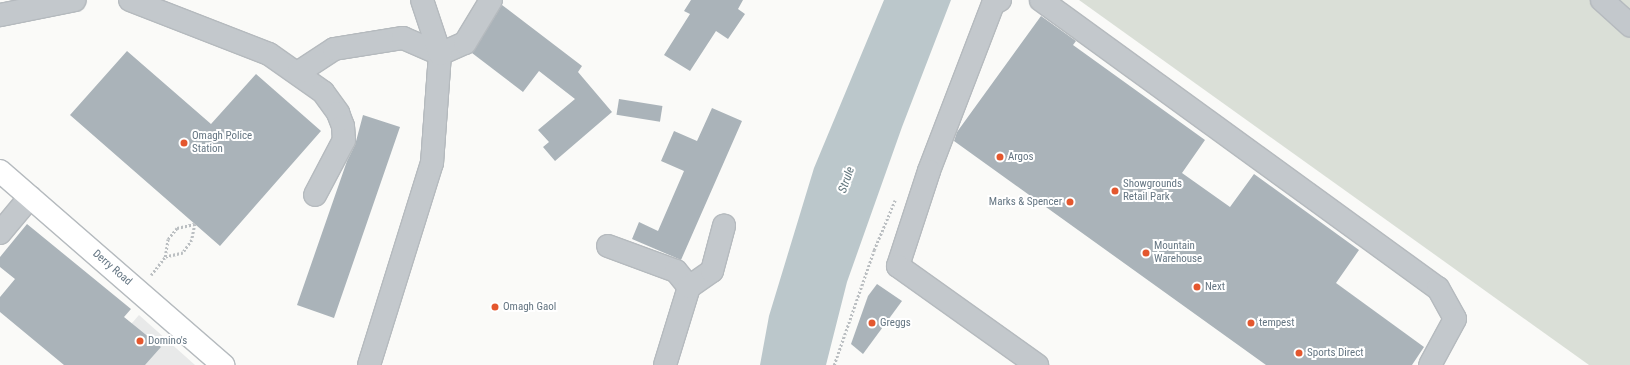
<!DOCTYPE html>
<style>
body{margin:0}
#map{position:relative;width:1630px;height:365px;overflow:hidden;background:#fafaf8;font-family:"Roboto Condensed",sans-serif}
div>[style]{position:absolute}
.built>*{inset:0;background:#e8e9e9}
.green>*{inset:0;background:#dadfd7}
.water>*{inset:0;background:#bbc7cb}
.building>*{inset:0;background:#aab3b9;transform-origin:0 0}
.path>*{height:2.5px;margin-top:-1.25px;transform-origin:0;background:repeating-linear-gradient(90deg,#bbbfc2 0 2px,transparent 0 4px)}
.roads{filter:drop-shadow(1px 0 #b5babe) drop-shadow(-1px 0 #b5babe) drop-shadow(0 1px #b5babe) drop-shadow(0 -1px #b5babe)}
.minor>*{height:22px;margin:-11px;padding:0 11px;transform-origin:11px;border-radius:11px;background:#c3c8cc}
.major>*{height:22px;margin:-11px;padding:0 11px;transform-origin:11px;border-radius:11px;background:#fff}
.dots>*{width:11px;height:11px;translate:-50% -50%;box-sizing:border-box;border:2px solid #fff;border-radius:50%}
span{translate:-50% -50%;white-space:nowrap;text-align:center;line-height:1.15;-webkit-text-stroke:4px #fff;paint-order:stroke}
.poi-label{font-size:11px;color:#657683}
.left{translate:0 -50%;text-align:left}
.right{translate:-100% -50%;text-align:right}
.street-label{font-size:11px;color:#657683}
.water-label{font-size:12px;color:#60757c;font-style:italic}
</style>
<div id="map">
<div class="built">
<i style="clip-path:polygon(139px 315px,195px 365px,95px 365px)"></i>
</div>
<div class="green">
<i style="clip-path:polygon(1079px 0,1630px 0,1630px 365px,1589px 365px)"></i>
</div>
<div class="water">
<i style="clip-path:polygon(884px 0,951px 0,902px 127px,847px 282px,826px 365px,760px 365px,769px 316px,814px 168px)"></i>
</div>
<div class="building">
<i style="clip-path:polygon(691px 0,743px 0,738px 9px,745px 14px,728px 39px,716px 31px,690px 71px,664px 55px,690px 14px,684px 11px)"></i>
<i style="clip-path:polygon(502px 5px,582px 66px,578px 72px,612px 112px,555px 161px,543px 147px,549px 142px,538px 130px,575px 99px,539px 71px,523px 92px,472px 53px)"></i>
<i style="clip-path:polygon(1041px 16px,1076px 41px,1073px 45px,1205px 140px,1182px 173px,1230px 207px,1254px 174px,1359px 250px,1336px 283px,1424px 347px,1412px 365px,1266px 365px,954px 141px,957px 132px)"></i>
<i style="clip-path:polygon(127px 51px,211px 124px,256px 74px,321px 131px,220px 246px,70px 115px)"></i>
<i style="left:619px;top:99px;width:44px;height:16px;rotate:9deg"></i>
<i style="clip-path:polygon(712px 108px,742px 121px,681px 260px,632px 239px,639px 222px,658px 231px,684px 171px,661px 161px,674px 131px,697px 141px)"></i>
<i style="clip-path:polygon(363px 115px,400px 127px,334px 318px,297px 305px,347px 161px,355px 145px)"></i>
<i style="clip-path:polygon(27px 224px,131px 309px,124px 317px,161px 347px,145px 365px,64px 365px,0 312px,0 297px,15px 279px,0 267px,0 257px)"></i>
<i style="clip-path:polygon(877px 284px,902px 301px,863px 354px,851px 344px,868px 296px)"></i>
</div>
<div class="path">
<i style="left:151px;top:275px;width:23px;rotate:-52deg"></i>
<i style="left:165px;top:257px;width:18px;rotate:-81deg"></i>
<i style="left:168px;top:239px;width:14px;rotate:-51deg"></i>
<i style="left:177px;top:228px;width:18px;rotate:-13deg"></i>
<i style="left:195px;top:224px;width:16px;rotate:101deg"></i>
<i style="left:192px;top:240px;width:16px;rotate:125deg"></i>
<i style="left:183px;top:253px;width:18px;rotate:167deg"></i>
<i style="left:834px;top:365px;width:122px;rotate:-70.8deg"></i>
<i style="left:874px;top:250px;width:54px;rotate:-67.2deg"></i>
</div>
<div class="roads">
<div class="minor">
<i style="left:130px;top:0;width:149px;rotate:21.2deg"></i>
<i style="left:269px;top:54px;width:66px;rotate:35.1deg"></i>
<i style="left:323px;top:92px;width:26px;rotate:54deg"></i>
<i style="left:338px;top:113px;width:14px;rotate:69deg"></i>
<i style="left:343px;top:126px;width:14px;rotate:86deg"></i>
<i style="left:344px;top:140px;width:62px;rotate:117.8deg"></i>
<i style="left:1000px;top:0;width:8px;rotate:150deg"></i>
<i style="left:993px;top:4px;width:179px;rotate:111deg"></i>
<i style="left:929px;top:171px;width:100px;rotate:108.1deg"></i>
<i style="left:898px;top:266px;width:171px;rotate:35.5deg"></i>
<i style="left:1041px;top:0;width:490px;rotate:36deg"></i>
<i style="left:1438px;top:288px;width:35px;rotate:61deg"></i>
<i style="left:1455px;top:319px;width:52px;rotate:118.5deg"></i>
<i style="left:1602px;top:0;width:38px;rotate:42deg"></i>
<i style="left:0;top:15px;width:76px;rotate:-11.3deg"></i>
<i style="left:299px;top:72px;width:42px;rotate:-33.3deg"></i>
<i style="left:334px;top:49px;width:70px;rotate:-9.1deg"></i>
<i style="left:403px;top:38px;width:40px;rotate:23.4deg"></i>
<i style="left:440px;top:54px;width:27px;rotate:-24deg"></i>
<i style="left:465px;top:43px;width:50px;rotate:-58.8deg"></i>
<i style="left:0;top:233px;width:47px;rotate:-50.2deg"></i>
<i style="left:608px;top:246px;width:72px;rotate:20.2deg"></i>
<i style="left:676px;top:271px;width:21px;rotate:51deg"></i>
<i style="left:369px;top:365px;width:212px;rotate:-72.7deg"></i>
<i style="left:432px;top:163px;width:109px;rotate:-85.8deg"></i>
<i style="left:440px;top:54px;width:57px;rotate:-108.4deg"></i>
<i style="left:665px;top:365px;width:82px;rotate:-72.9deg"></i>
<i style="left:689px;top:287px;width:28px;rotate:-35deg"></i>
<i style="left:712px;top:271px;width:47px;rotate:-75.1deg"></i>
</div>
<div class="major">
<i style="left:0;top:171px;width:296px;rotate:41deg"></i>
</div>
</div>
<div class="dots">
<i style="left:184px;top:143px;background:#e4572e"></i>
<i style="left:1000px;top:157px;background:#e4572e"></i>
<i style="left:1115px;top:191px;background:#e4572e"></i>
<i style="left:1070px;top:202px;background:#e4572e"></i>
<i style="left:1146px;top:253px;background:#e4572e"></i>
<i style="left:1197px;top:287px;background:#e4572e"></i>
<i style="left:495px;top:307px;background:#e4572e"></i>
<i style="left:872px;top:323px;background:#e4572e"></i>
<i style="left:1251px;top:323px;background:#e4572e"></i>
<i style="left:140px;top:341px;background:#e4572e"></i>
<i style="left:1299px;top:353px;background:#e4572e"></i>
</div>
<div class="poi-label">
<span class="left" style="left:192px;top:143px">Omagh Police<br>Station</span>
<span class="left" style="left:1008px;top:157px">Argos</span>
<span class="left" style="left:1123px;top:191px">Showgrounds<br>Retail Park</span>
<span class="right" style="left:1062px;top:202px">Marks &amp; Spencer</span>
<span class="left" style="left:1154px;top:253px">Mountain<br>Warehouse</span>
<span class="left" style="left:1205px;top:287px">Next</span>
<span class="left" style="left:503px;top:307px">Omagh Gaol</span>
<span class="left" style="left:880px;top:323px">Greggs</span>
<span class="left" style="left:1259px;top:323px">tempest</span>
<span class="left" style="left:148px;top:341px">Domino's</span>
<span class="left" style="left:1307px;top:353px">Sports Direct</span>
</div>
<div class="street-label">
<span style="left:112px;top:268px;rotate:41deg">Derry Road</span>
</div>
<div class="water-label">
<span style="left:847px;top:180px;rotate:-71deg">Strule</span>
</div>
</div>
